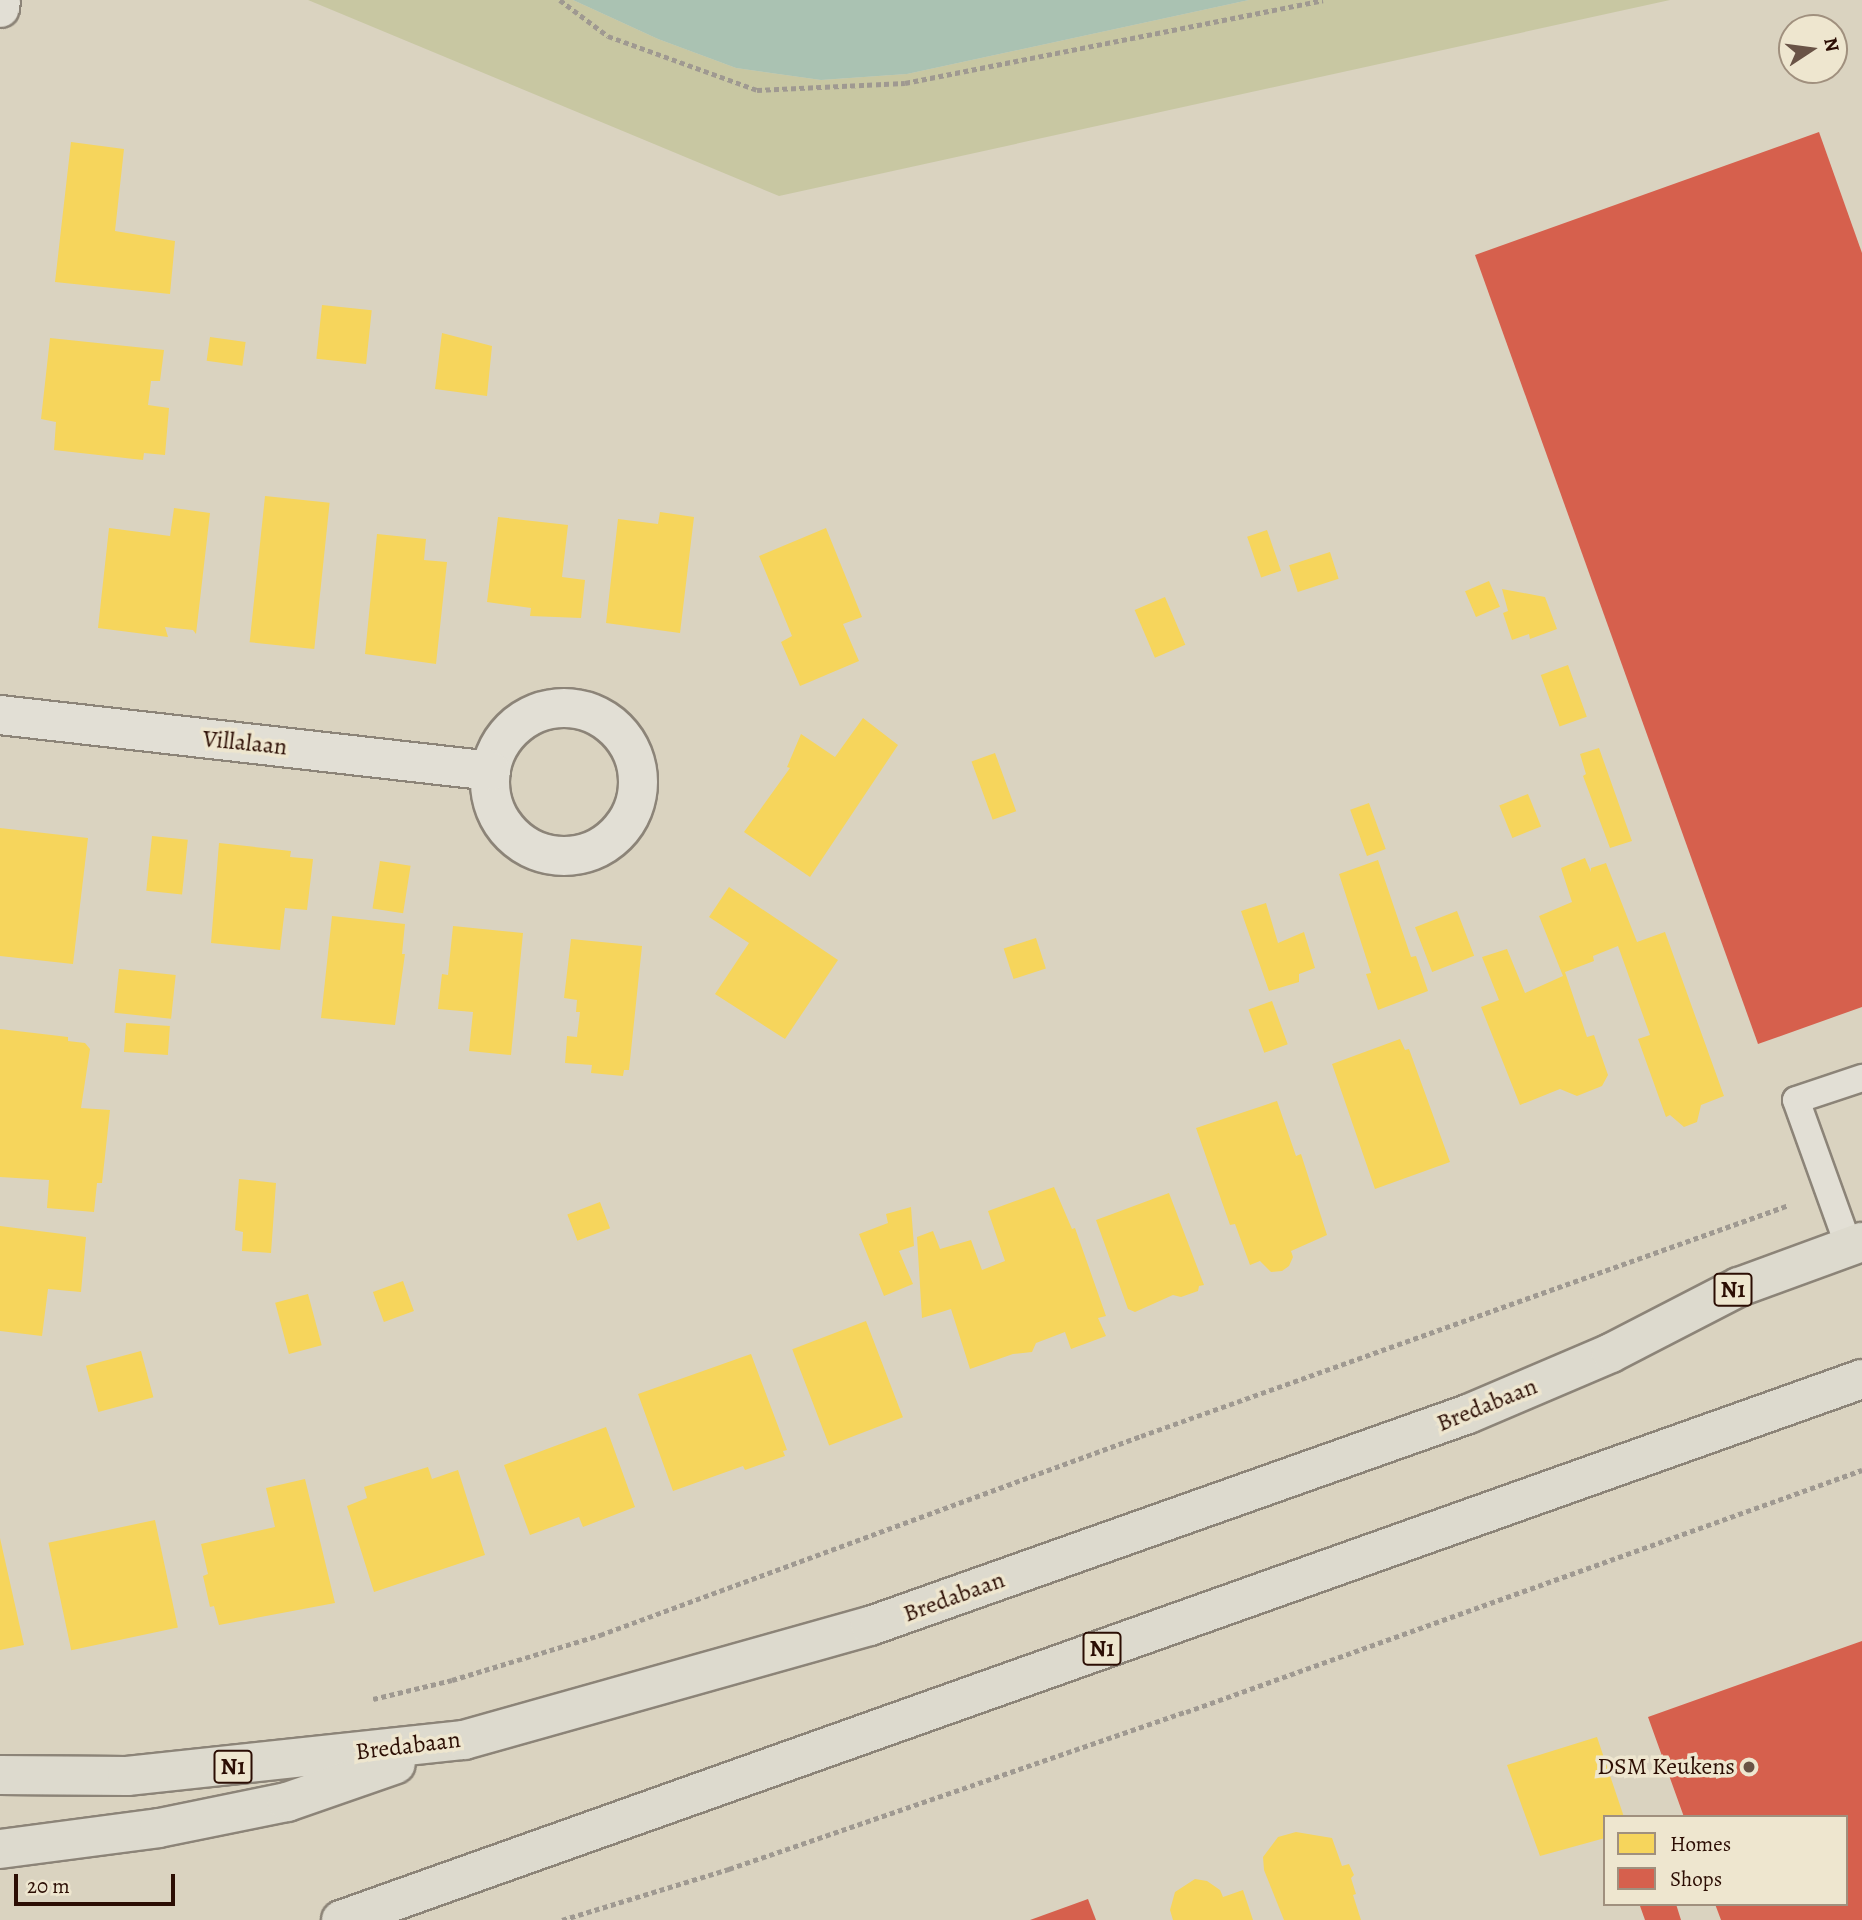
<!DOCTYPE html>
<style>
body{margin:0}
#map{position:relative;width:1862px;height:1920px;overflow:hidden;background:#dad3c0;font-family:Alegreya,serif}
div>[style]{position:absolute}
.green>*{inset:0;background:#c8c7a2}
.water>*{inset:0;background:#aac2b2}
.homes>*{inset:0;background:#f6d55c;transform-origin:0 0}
.shops>*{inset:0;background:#d6604d}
.path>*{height:4.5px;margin-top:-2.25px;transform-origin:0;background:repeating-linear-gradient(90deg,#9f9991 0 5px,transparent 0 8.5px)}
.roads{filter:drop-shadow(2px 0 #8c8478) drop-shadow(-2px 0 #8c8478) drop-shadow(0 2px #8c8478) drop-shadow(0 -2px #8c8478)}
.lane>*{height:26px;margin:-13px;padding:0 13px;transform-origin:13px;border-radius:13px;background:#e2dfd5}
.street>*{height:38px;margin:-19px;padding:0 19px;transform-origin:19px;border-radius:19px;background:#e2dfd5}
.street>.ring{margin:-19px;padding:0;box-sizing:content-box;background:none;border:38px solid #e2dfd5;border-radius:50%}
.primary>*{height:38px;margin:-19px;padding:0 19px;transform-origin:19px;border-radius:19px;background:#dddace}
.dots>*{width:19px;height:19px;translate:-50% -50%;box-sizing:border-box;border:4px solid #eee6cf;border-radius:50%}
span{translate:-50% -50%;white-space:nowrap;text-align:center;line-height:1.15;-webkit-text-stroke:7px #eee6cf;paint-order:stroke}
.shield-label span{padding:2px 5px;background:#eee6cf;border:2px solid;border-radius:5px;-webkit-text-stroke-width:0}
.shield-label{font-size:23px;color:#2c0e04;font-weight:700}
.street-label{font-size:24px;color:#2c0e04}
.poi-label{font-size:24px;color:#2c0e04}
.right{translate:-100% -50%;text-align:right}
.legend{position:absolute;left:1603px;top:1815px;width:245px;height:91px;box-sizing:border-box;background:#eee6cf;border:2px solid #a0907e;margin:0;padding:9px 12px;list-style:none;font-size:21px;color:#2c0e04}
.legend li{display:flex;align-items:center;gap:14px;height:35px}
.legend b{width:35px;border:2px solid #a0907e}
.north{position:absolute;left:1778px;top:14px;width:70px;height:70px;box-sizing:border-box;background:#eee6cf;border:2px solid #a0907e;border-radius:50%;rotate:77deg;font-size:19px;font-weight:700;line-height:28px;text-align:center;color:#2c0e04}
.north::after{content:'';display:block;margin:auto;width:24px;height:32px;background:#695346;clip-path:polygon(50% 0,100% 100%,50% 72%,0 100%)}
.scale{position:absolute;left:14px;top:1874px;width:161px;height:32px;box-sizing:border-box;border:4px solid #2c0e04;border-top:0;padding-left:9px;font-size:21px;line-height:24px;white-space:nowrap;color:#2c0e04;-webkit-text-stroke:5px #eee6cf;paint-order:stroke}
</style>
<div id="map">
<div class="green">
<i style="clip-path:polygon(308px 0,573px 0,658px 39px,736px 68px,821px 80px,907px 74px,1249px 0,1670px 0,779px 196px)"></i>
</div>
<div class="water">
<i style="clip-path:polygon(573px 0,1249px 0,907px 74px,821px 80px,736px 68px,658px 39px)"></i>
</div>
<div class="homes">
<i style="clip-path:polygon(71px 142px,124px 149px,115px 231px,175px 241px,170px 294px,55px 282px)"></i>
<i style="left:322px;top:305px;width:50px;height:54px;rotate:6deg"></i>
<i style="clip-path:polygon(442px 333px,492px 346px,487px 396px,435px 389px)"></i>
<i style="left:210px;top:337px;width:36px;height:24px;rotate:8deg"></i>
<i style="clip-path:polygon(50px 338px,164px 350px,160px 381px,151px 381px,148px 405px,169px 408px,165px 455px,144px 453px,143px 460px,54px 450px,56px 422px,41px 419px)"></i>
<i style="left:265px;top:496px;width:65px;height:147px;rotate:6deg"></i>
<i style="clip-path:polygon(174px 508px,210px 513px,196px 634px,193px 630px,165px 627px,168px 637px,98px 628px,109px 528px,170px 536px)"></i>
<i style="clip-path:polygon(660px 512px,694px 517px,680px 633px,606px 623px,618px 519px,658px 524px)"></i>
<i style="clip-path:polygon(498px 517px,568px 525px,562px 577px,585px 580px,581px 618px,530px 616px,531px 608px,487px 602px)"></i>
<i style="clip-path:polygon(826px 528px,862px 617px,843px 624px,859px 661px,800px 686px,781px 642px,792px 636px,759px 556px)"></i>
<i style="left:1267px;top:530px;width:43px;height:21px;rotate:71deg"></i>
<i style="clip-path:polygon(377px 534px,426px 539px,424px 560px,447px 562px,436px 664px,365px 654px)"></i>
<i style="left:1330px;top:552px;width:28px;height:43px;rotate:72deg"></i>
<i style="left:1489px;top:581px;width:28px;height:26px;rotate:67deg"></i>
<i style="clip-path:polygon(1502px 589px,1545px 597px,1557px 629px,1530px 639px,1529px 634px,1512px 640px,1503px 613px,1508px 611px)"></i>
<i style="left:1165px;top:597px;width:52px;height:33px;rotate:67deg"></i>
<i style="left:1568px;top:665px;width:55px;height:29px;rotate:70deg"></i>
<i style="clip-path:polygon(863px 718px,898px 745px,810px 877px,744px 832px,790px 768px,787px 767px,801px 734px,835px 757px)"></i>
<i style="clip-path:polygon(1599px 748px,1632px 841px,1610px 848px,1583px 776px,1586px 774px,1580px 754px)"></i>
<i style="left:995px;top:753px;width:62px;height:25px;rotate:70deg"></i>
<i style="left:1528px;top:794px;width:35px;height:31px;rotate:68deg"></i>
<i style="left:1369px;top:803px;width:49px;height:20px;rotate:70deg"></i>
<i style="clip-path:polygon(0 828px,88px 838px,73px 964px,0 956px)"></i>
<i style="left:152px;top:836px;width:36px;height:55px;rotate:6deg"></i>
<i style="clip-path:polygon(219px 843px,291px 851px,290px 857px,313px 859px,307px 910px,285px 908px,280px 950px,211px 943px)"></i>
<i style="clip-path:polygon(1585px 858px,1591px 872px,1591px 868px,1606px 863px,1637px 942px,1665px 932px,1724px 1096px,1701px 1105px,1697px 1122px,1684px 1127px,1670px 1115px,1666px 1117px,1638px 1039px,1650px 1035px,1618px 946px,1593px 956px,1594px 961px,1565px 972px,1587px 1037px,1594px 1035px,1608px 1075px,1602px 1086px,1577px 1096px,1560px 1089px,1520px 1105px,1481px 1007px,1499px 1000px,1482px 957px,1507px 949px,1525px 993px,1563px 976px,1539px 916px,1572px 902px,1561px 868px)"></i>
<i style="clip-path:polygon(1378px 860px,1411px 957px,1416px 956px,1428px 991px,1378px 1010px,1366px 974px,1371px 973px,1339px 874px)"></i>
<i style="left:380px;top:861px;width:31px;height:48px;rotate:9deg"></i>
<i style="clip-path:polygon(729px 887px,838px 960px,785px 1039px,715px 994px,749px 943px,709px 917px)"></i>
<i style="clip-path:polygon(1266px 903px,1278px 943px,1304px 932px,1315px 968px,1299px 974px,1299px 982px,1269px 991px,1241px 911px)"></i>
<i style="left:1457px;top:911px;width:48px;height:45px;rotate:69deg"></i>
<i style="clip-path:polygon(332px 916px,405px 924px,402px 954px,405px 954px,395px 1025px,321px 1018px)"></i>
<i style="clip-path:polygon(453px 926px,523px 933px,511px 1055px,469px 1051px,473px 1012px,438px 1009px,442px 974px,448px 975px)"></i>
<i style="left:1036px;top:938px;width:32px;height:34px;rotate:72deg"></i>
<i style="clip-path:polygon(571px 939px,642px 946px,629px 1070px,624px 1070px,623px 1076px,591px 1073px,592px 1065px,565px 1063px,567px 1036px,577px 1037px,580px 1012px,576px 1012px,577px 1000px,564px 998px)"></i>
<i style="left:119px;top:969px;width:57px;height:44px;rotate:6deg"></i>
<i style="left:1272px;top:1001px;width:46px;height:25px;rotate:70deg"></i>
<i style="left:126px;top:1023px;width:44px;height:29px;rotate:4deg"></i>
<i style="clip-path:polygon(0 1029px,68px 1037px,68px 1041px,85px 1043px,90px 1049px,81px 1108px,110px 1110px,102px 1183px,97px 1183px,94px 1212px,47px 1208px,49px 1180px,0 1177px)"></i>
<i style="clip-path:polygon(1400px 1039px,1405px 1050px,1409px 1049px,1450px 1162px,1375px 1189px,1332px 1064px)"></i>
<i style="clip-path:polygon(1277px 1101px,1296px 1156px,1301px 1154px,1327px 1235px,1291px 1251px,1293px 1257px,1289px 1266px,1282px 1271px,1271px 1272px,1260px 1261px,1250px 1265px,1235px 1224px,1230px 1225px,1196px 1128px)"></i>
<i style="clip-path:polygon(239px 1179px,276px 1183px,271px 1253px,242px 1251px,243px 1232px,235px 1230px)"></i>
<i style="clip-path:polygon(1054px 1187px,1072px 1229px,1075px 1228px,1106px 1316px,1098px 1318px,1106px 1336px,1071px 1349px,1065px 1332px,1036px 1343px,1032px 1352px,1013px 1354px,970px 1369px,951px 1309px,922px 1318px,917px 1237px,933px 1231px,940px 1249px,971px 1240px,982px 1270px,1005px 1261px,988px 1211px)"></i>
<i style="clip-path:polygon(1169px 1193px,1204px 1285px,1199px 1286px,1198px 1291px,1181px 1297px,1173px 1295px,1135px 1312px,1128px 1309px,1096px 1220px)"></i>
<i style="left:600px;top:1202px;width:28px;height:35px;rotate:69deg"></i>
<i style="clip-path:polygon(911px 1207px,914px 1246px,899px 1251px,913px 1284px,884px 1296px,859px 1234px,888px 1223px,886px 1214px)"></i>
<i style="clip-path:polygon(0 1226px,86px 1237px,81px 1292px,48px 1289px,42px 1336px,0 1331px)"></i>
<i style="left:403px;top:1281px;width:32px;height:32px;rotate:70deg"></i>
<i style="left:308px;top:1294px;width:53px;height:34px;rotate:75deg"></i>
<i style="left:866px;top:1321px;width:103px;height:79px;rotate:69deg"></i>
<i style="left:141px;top:1351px;width:48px;height:57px;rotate:75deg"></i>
<i style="clip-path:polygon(751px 1354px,787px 1450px,783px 1451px,785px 1456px,745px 1470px,743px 1466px,673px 1491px,638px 1394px)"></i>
<i style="clip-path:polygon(606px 1427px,635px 1507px,583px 1527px,579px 1517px,530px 1535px,504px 1465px)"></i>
<i style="clip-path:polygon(428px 1467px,432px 1479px,458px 1470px,485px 1555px,374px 1592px,347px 1506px,367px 1498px,364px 1487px)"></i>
<i style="clip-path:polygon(305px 1479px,335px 1603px,219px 1625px,214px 1606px,210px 1607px,203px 1576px,208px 1574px,201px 1544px,275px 1527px,266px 1488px)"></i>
<i style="left:155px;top:1520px;width:110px;height:109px;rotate:78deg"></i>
<i style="clip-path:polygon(0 1538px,24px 1645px,0 1650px)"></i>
<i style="clip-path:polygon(1597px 1737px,1624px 1817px,1605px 1817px,1605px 1838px,1540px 1856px,1507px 1765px)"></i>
<i style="clip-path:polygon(1296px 1832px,1332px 1838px,1342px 1866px,1349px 1864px,1354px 1875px,1351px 1878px,1356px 1894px,1353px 1895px,1361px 1920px,1284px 1920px,1264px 1870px,1263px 1857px,1278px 1837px)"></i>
<i style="clip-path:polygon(1195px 1879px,1207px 1881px,1220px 1890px,1223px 1897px,1243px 1890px,1253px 1920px,1173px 1920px,1170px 1910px,1175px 1892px)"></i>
</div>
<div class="shops">
<i style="clip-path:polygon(1819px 132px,1862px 253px,1862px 1007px,1758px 1044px,1475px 255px)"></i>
<i style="clip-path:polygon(1862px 1641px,1862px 1920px,1721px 1920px,1715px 1904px,1846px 1904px,1846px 1817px,1684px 1817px,1648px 1717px)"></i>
<i style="clip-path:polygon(1088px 1899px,1096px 1920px,1030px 1920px)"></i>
<i style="clip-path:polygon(1644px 1904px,1676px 1904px,1681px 1920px,1645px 1920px,1640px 1906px)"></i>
</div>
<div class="path">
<i style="left:560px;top:0;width:60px;rotate:36.9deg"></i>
<i style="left:608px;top:36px;width:158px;rotate:19.9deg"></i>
<i style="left:757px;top:90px;width:148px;rotate:-2.7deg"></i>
<i style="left:905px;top:83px;width:426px;rotate:-11.2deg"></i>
<i style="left:373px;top:1699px;width:81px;rotate:-13.5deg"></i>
<i style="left:452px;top:1680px;width:155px;rotate:-16.9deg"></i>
<i style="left:600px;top:1635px;width:576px;rotate:-20.2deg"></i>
<i style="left:1141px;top:1436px;width:688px;rotate:-19.62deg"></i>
<i style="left:562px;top:1920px;width:175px;rotate:-17deg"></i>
<i style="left:729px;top:1869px;width:483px;rotate:-19deg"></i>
<i style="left:1186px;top:1712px;width:718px;rotate:-19.7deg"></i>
</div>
<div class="roads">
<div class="lane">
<i style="left:1849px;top:1247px;width:156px;rotate:-109.8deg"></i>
<i style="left:1796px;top:1100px;width:70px;rotate:-18.4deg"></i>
</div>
<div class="street">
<i style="left:0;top:8px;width:8px;rotate:-83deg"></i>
<i class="ring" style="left:490px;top:708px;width:110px;height:110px"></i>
<i style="left:0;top:715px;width:494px;rotate:6.5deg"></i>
</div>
<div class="primary">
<i style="left:0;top:1775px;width:127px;rotate:0.5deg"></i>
<i style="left:127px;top:1776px;width:339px;rotate:-6.1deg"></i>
<i style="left:464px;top:1740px;width:422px;rotate:-15.7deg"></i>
<i style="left:870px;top:1626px;width:634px;rotate:-19.52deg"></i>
<i style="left:1468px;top:1414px;width:155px;rotate:-23.1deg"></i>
<i style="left:1611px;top:1353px;width:144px;rotate:-27.3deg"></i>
<i style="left:1739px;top:1287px;width:131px;rotate:-20.1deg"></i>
<i style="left:0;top:1849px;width:160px;rotate:-7.5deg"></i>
<i style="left:159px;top:1828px;width:131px;rotate:-11.5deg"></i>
<i style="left:287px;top:1802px;width:115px;rotate:-19.2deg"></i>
<i style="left:341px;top:1920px;width:1614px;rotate:-19.58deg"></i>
</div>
</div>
<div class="dots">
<i style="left:1749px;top:1767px;background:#695346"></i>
</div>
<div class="shield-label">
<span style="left:1733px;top:1290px">N1</span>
<span style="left:1102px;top:1649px">N1</span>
<span style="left:233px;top:1767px">N1</span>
</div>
<div class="street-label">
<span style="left:245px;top:743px;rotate:6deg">Villalaan</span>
<span style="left:1487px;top:1405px;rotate:-22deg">Bredabaan</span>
<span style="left:954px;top:1597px;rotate:-20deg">Bredabaan</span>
<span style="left:408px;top:1746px;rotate:-7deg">Bredabaan</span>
</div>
<div class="poi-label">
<span class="right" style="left:1735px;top:1767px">DSM Keukens</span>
</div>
<ul class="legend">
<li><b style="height:19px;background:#f6d55c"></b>Homes</li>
<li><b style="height:19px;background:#d6604d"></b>Shops</li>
</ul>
<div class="north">N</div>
<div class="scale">20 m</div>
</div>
